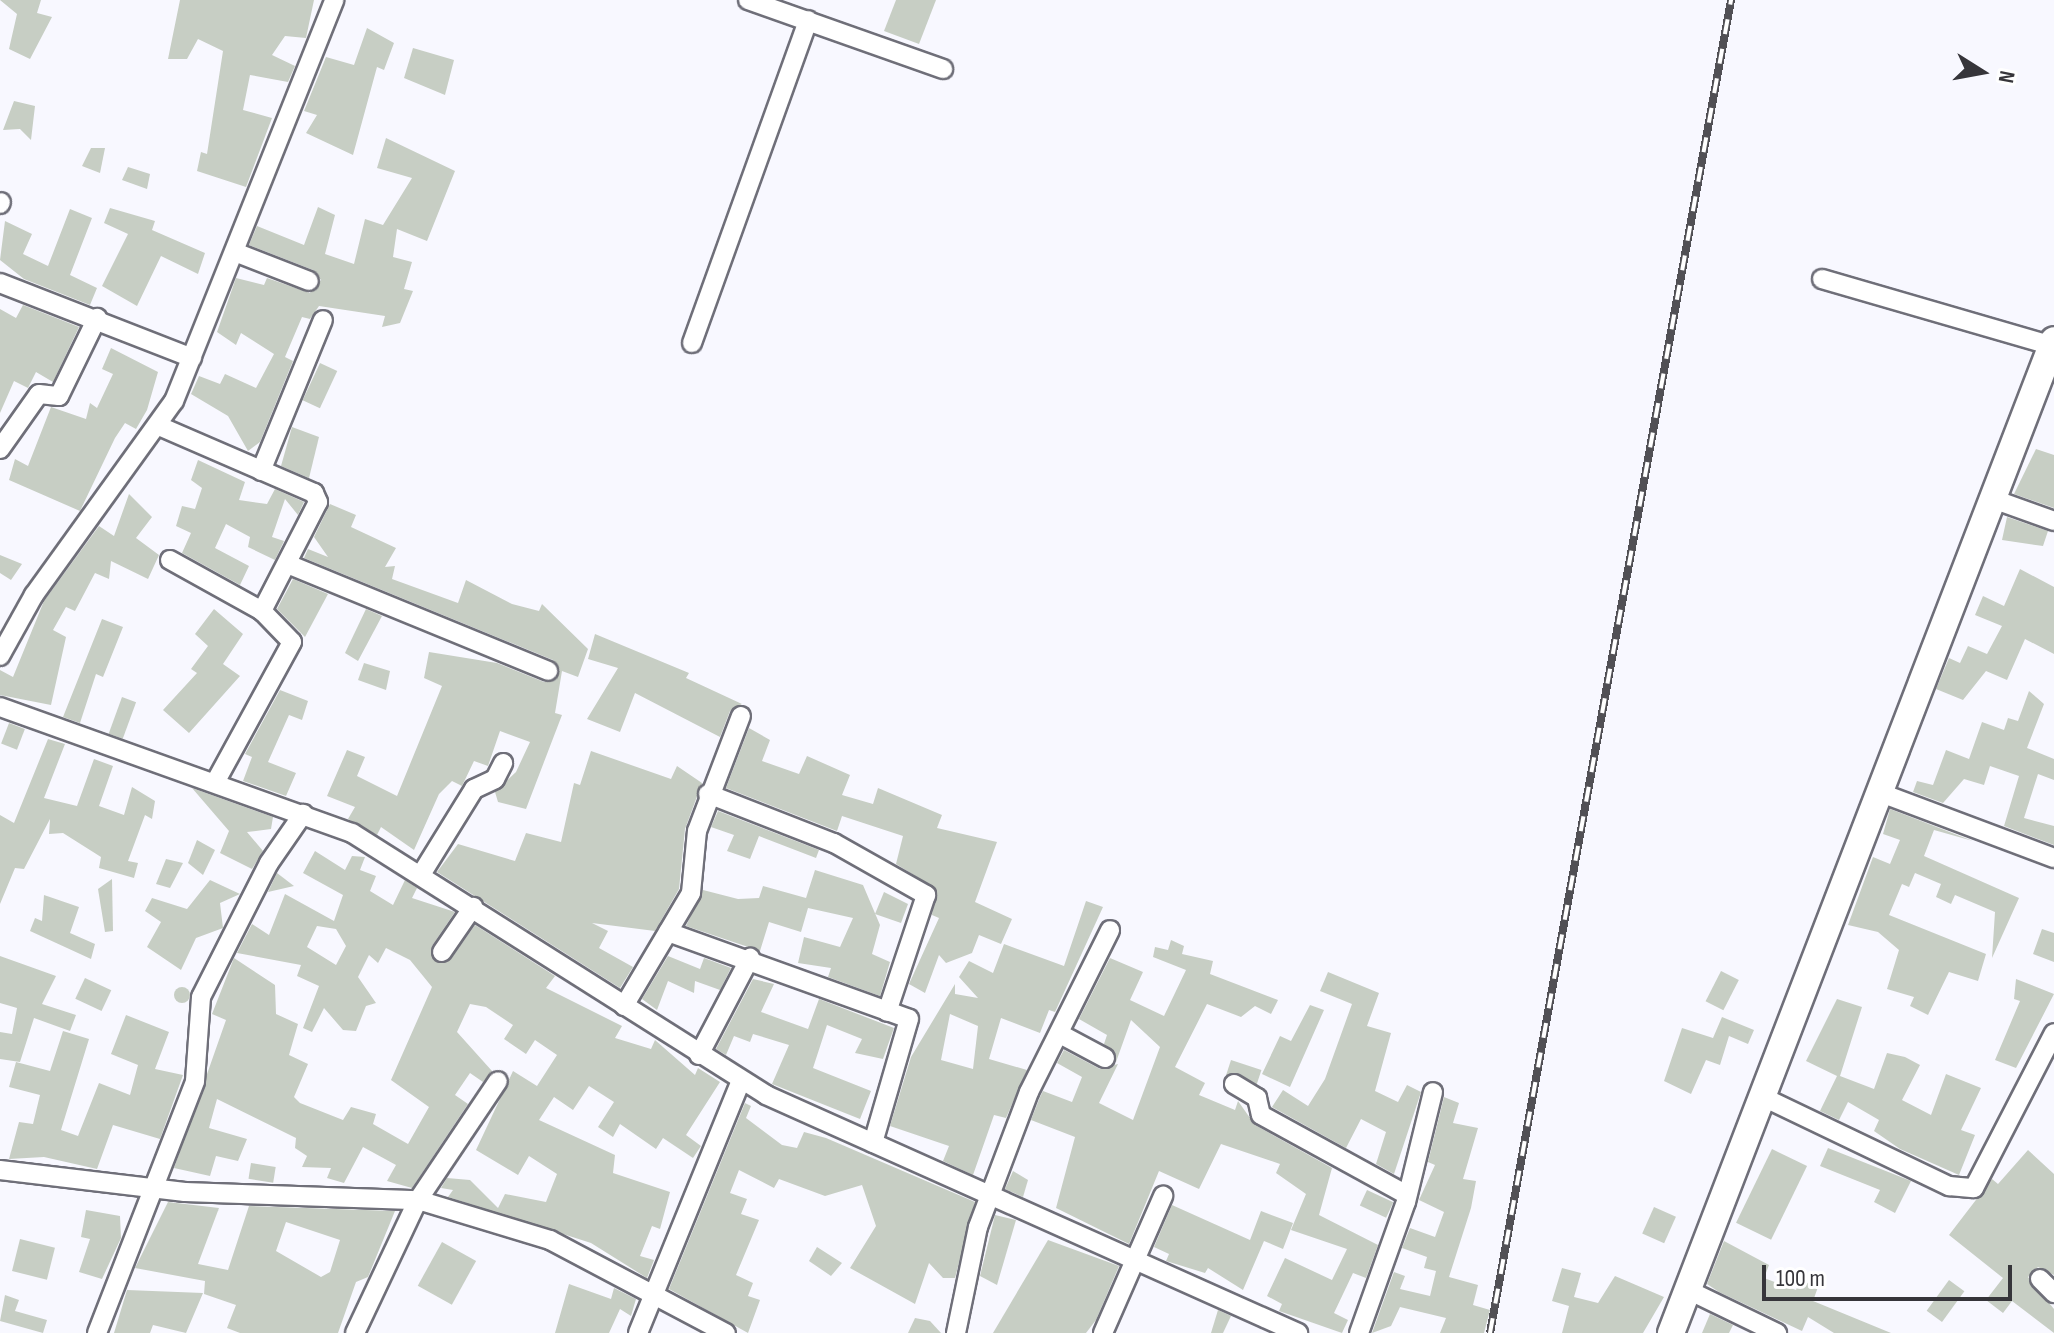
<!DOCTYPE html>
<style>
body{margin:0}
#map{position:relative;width:2054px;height:1333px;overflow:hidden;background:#f8f8ff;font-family:"Sofia Sans Condensed",sans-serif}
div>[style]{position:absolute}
.building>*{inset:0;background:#c7cec4;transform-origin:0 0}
.round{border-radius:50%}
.roads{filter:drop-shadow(2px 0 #6f6f79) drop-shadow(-2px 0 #6f6f79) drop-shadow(0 2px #6f6f79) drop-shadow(0 -2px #6f6f79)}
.street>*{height:18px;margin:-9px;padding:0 9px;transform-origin:9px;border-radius:9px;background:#fff}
.secondary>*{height:26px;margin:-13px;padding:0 13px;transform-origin:13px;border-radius:13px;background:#fff}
.rail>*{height:8px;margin-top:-4px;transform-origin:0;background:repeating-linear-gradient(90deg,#fff 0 15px,#515055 0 30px);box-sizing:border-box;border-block:2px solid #515055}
span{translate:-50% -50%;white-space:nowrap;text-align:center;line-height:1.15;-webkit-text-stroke:8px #fff;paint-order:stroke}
.north{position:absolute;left:1942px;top:32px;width:80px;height:80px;-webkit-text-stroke:6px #fff;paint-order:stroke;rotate:101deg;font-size:22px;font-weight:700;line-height:32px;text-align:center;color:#36353a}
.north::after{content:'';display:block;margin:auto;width:28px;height:36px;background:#36353a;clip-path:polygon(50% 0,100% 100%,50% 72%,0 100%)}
.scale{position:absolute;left:1762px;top:1265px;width:250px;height:36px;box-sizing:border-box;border:4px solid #36353a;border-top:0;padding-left:10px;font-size:24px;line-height:28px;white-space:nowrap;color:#36353a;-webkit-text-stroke:6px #fff;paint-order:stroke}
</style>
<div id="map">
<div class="building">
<i style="clip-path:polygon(0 0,41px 0,37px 13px,52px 17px,30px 59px,9px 49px,17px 14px)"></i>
<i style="clip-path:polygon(180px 0,314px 0,306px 38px,285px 36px,272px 55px,295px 66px,288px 82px,250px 75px,243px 110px,272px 118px,246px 187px,197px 171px,201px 152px,207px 154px,223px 51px,198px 39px,187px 59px,168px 59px)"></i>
<i style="clip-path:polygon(896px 0,936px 0,919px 44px,884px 31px)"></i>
<i style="clip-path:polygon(367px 28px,394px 43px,384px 70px,377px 67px,353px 155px,306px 133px,317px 115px,304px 111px,326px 57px,354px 65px)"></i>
<i style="clip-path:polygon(413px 48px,454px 60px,445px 95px,404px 78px)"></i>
<i style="clip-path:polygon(14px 101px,35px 106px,31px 140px,20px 129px,3px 130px)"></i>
<i style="clip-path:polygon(386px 138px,455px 171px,427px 241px,397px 229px,393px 257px,412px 262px,404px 289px,413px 291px,400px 323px,382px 327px,385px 316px,319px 306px,310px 319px,302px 317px,285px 357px,293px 361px,260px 442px,248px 451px,228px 416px,191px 394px,199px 376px,220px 384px,225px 374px,256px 388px,274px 354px,241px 333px,236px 345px,217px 332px,236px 278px,264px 285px,267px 278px,310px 293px,321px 280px,313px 270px,249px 245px,257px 226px,304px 245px,318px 207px,335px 215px,325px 254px,354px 264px,365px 219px,383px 225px,412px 178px,377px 168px)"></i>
<i style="clip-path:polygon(91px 148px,105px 148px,100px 173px,82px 166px)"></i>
<i style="clip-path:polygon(128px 167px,150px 174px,147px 189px,122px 180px)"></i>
<i style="clip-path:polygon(110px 208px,155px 221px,152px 230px,205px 253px,198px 274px,161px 256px,137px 306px,102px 286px,128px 234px,104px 223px)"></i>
<i style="clip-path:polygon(70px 209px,92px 218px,70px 275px,97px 288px,90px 305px,24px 279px,0 260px,5px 221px,32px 234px,23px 254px,48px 266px)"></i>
<i style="clip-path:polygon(23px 305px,79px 327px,53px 382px,36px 372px,28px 388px,14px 381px,0 413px,0 309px,16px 318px)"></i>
<i style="clip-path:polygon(111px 348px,158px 372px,147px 410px,136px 429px,125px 423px,115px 438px,80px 511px,9px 480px,15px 459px,28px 466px,51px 407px,86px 419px,90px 403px,97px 408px,113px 374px,102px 369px)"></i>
<i style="left:320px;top:363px;width:19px;height:41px;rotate:25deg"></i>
<i style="clip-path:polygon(292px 427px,319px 437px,309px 478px,281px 466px)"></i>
<i style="clip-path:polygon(2036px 449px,2054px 455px,2054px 508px,2014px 494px)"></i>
<i style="clip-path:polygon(198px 460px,245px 482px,239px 500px,267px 504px,275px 489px,304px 502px,298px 515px,285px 499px,272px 537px,284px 541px,275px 560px,248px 547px,250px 537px,226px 524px,215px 548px,249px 566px,240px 585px,182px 553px,191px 533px,176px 526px,182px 506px,195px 509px,202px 488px,191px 480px)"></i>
<i style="clip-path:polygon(129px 494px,152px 517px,136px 538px,159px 555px,148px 579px,111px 561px,109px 579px,95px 573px,75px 611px,66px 607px,53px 630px,66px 637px,51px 705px,0 695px,0 670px,13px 677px,44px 601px,99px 526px,114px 536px)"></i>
<i style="clip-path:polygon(330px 504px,356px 515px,351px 527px,396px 548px,385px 567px,395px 566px,392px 579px,458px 603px,466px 580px,512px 604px,539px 611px,542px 604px,588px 649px,578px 677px,562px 671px,555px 713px,562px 715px,526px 809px,498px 802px,495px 792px,516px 772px,530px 742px,500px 731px,488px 766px,474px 761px,462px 786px,452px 781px,439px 794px,414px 850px,381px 827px,377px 835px,348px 819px,355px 807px,327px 796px,347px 750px,365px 757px,357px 776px,397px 796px,442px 686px,424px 678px,429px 652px,497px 663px,544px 682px,560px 670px,553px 660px,304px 558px,308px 549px,328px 557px,314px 537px)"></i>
<i style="clip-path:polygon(2007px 517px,2048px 531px,2043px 546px,2002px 540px)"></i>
<i style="clip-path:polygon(0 555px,22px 564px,11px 580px,0 573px)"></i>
<i style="clip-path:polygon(2020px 569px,2054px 587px,2054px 654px,2025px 639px,2007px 680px,1986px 671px,1963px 700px,1936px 689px,1949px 658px,1960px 663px,1968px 646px,1987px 654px,2002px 626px,1975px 615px,1983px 596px,2004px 606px)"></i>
<i style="clip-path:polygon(293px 579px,328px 594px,305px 637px,277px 609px)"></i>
<i style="clip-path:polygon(214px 609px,243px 634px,223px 664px,240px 676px,189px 733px,163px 710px,197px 673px,191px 669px,208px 646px,195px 634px)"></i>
<i style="clip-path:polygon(366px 609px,382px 616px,358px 661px,345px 653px)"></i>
<i style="clip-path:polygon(102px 619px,123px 627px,103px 677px,96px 674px,80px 723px,63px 717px)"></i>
<i style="clip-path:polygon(595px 634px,689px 673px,686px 678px,742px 704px,730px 711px,720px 737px,635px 693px,620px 732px,587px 719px,618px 668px,588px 659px)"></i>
<i style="clip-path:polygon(364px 663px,390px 671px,386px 690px,358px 680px)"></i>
<i style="clip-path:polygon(280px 690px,308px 701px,302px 720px,289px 715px,268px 762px,296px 773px,286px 796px,243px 781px,252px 757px,245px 754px)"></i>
<i style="clip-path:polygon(2029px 691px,2044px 704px,2027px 748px,2054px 759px,2054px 780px,2038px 774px,2024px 818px,2054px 826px,2054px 845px,2004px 826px,2019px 776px,1990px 766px,1984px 785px,1964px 779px,1943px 803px,1913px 792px,1917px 781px,1933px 785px,1946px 750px,1969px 759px,1982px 722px,2004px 730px,2008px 718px,2018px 721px)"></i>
<i style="left:122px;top:697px;width:15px;height:39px;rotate:20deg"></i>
<i style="left:9px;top:723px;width:17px;height:22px;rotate:21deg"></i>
<i style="clip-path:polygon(749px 728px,770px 740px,762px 761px,799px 774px,807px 756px,850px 775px,842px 795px,873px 804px,878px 788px,942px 815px,937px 828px,997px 842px,975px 902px,1012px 919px,1001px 944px,979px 935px,972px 953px,946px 963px,939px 955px,925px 993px,909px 984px,939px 918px,932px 915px,935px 888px,896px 864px,903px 836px,842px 816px,837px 831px,726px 788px)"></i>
<i style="clip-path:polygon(48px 739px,65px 744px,44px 798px,77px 806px,94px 759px,113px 766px,99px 806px,124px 815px,132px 787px,155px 801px,152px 819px,145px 815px,128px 861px,138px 863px,134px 878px,99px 868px,101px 857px,63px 833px,49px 834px,50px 819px,24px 869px,15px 868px,0 904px,0 815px,14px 823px)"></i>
<i style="clip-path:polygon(591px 751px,671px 779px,677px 766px,702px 783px,685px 829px,679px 889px,655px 931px,592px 923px,608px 931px,599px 948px,633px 967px,620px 988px,437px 872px,458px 844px,515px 861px,526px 833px,561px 842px,574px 783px,580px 785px)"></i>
<i style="clip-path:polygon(192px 788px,273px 817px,271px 829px,247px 832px,263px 851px,252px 869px,220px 853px,229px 831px)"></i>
<i style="clip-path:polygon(1890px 809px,1973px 841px,1934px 830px,1924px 856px,2019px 898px,1992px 958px,1995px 912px,1955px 895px,1951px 904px,1936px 897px,1941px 884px,1915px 873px,1909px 887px,1902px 884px,1889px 915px,1986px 954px,1978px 981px,1949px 972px,1928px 1015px,1910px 1006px,1914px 997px,1887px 989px,1899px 950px,1878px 932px,1848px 925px,1873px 857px,1890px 864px,1900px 840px,1883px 834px)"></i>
<i style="clip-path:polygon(718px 811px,819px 850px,816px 858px,759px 836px,750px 859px,727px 851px,734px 835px,711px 827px)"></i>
<i style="clip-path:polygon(197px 840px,215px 850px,203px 875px,188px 863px)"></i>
<i style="clip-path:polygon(evenodd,315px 851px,345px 870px,352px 856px,365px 857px,360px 870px,376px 876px,370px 891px,393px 905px,405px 880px,417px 888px,412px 898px,455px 912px,432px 946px,436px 962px,451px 959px,475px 925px,555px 976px,546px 988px,622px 1026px,615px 1038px,651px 1049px,655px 1040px,695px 1075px,698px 1068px,720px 1082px,686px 1135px,701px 1146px,693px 1158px,663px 1138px,656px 1149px,620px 1124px,613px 1137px,598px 1127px,614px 1102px,589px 1086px,573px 1110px,554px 1097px,539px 1120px,615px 1155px,613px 1173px,670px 1192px,660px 1229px,652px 1226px,640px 1256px,654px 1260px,647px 1278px,591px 1243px,448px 1197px,453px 1190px,441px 1188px,447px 1178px,470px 1180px,498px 1208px,505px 1194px,546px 1202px,557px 1174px,529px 1156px,518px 1175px,476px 1150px,513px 1071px,537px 1086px,557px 1055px,535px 1040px,526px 1054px,504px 1039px,513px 1025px,486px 1007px,470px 1004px,457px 1032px,492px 1071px,483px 1082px,470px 1073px,455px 1095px,468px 1104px,412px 1188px,387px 1181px,396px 1165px,363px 1147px,344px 1183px,327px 1178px,331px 1168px,302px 1167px,307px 1156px,295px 1148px,296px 1138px,217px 1099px,209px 1128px,247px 1139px,238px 1161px,216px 1156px,210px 1176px,174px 1168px,226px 1020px,212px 1014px,234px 958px,275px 985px,276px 1014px,298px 1024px,289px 1055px,308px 1064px,294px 1097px,300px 1103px,343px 1120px,351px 1107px,376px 1114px,373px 1124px,408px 1144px,429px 1107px,391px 1080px,432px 987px,410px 960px,386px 948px,378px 963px,369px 955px,358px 977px,376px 1003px,366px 1006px,356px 1031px,343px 1030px,324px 1008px,312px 1032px,303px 1028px,319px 986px,297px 976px,301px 965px,237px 953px,252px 924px,269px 935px,285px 894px,334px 921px,343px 895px,303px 873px,315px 851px,317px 926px,336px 929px,346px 946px,336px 965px,307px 947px,317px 926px)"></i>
<i style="clip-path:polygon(166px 859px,183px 863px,170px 888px,156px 884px)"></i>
<i style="clip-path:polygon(815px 870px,863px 885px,880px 925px,872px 954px,890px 962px,880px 996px,828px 977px,831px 968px,798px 963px,804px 937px,840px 947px,853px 918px,808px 908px,801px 932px,769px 922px,760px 951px,686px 926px,703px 890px,738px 899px,759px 898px,763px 886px,806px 898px)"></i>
<i style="clip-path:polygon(277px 873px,294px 886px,268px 892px)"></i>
<i style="clip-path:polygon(112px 879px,113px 931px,105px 932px,98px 889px)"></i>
<i style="clip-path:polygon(210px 880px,240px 894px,220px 903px,223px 928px,196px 938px,181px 970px,147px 947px,161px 922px,145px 911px,152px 898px,187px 909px)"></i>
<i style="clip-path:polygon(884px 892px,908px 904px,901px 923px,875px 914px)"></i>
<i style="clip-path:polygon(44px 895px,79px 907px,70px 933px,95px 944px,91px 959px,30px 931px,35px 918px,42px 921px)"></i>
<i style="clip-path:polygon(evenodd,1086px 901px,1103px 907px,1055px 1012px,1049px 1010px,1040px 1033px,1001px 1018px,989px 1059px,1027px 1070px,1006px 1118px,994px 1115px,973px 1175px,943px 1161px,949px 1146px,890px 1126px,911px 1057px,955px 984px,955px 994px,978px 998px,959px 977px,969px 961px,993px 973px,1004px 944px,1064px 966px,1086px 901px,950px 1014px,978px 1026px,973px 1069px,941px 1060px,950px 1014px)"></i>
<i style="clip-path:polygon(2042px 929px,2054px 933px,2054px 962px,2033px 954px)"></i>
<i style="clip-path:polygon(1171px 940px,1184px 946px,1182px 954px,1213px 961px,1210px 974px,1278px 1000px,1271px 1014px,1255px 1006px,1241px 1017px,1207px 1004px,1175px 1067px,1205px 1083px,1199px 1095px,1235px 1110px,1238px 1101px,1255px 1125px,1332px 1168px,1319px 1215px,1378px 1245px,1366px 1278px,1353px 1273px,1334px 1313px,1348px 1320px,1342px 1333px,1279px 1311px,1282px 1304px,1267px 1296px,1285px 1258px,1332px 1280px,1347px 1249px,1291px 1230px,1306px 1194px,1276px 1173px,1280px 1164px,1221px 1144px,1199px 1189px,1159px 1171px,1129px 1244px,1056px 1208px,1075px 1137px,1031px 1120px,1040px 1097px,1043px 1091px,1072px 1102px,1082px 1077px,1057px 1063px,1064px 1050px,1100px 1069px,1118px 1064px,1099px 1103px,1133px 1120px,1160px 1047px,1131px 1020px,1116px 1062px,1104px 1044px,1107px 1035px,1079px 1019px,1110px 958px,1143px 972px,1130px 1000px,1164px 1016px,1186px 970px,1153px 957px,1155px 947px,1168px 950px)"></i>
<i style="clip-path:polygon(0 956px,56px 976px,42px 1004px,76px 1015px,70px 1031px,34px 1018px,20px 1062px,0 1059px,0 1032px,12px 1034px,17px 1008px,0 1003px)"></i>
<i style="clip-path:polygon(668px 956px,700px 969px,704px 958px,731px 968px,720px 990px,695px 981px,694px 993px,668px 981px,657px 1010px,642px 999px)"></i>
<i style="left:1721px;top:971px;width:20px;height:34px;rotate:27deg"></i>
<i style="clip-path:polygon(1328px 972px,1379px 993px,1367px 1026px,1391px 1033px,1375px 1091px,1398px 1102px,1407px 1085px,1421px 1092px,1394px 1174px,1376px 1164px,1386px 1132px,1361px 1119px,1346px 1148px,1272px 1107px,1283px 1090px,1308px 1106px,1325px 1079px,1352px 1004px,1320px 991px)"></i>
<i style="left:85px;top:978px;width:29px;height:23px;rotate:25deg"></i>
<i style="clip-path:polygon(753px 979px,774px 984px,761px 1012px,808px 1029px,819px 999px,894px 1028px,883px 1059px,855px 1053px,862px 1039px,827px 1025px,813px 1068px,871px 1091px,860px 1119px,772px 1084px,789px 1045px,753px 1034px,750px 1042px,734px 1036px,726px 1055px,716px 1049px)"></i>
<i style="clip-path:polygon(2016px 979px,2054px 994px,2016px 1068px,1995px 1060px,2020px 1001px,2014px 999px)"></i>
<i class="round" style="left:174px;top:987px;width:16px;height:16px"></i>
<i style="clip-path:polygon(1837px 999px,1862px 1007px,1840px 1076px,1874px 1089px,1887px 1053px,1905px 1057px,1920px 1065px,1902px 1100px,1931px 1115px,1946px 1074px,1981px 1088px,1961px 1130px,1975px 1135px,1959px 1175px,1900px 1149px,1874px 1131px,1879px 1120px,1848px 1102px,1839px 1120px,1820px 1111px,1837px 1076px,1806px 1061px)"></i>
<i style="clip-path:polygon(1310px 1005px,1324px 1010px,1290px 1087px,1262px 1074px,1280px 1036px,1291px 1041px)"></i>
<i style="clip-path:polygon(126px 1015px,169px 1032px,155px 1069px,183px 1075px,160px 1139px,113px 1125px,97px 1169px,44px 1157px,9px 1159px,19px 1122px,33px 1124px,40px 1095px,9px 1087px,16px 1062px,50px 1071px,63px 1031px,89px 1039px,61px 1130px,78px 1136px,99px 1083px,130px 1095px,138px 1065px,111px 1054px)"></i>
<i style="clip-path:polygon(1722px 1017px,1754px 1030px,1748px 1044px,1729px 1036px,1720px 1065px,1706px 1060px,1691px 1094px,1664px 1081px,1682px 1028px,1713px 1038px)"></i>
<i style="left:1231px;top:1060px;width:32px;height:16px;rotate:18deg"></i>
<i style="clip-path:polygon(1444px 1097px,1459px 1103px,1453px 1123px,1478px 1128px,1463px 1179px,1476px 1181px,1471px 1208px,1449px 1277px,1478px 1285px,1473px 1305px,1490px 1310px,1484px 1333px,1440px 1333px,1446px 1318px,1400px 1307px,1391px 1326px,1372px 1333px,1394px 1272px,1405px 1276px,1400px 1289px,1430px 1296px,1436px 1271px,1424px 1268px,1427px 1257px,1402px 1248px,1410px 1228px,1435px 1237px,1444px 1212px,1419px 1200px,1435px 1165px,1428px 1162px)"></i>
<i style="clip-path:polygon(745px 1103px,751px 1106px,746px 1118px,782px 1145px,797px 1148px,804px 1132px,826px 1138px,975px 1202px,955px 1278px,943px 1278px,929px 1263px,915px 1304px,850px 1268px,876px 1226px,862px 1185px,825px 1196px,779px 1179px,774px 1188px,739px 1170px,730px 1193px,747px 1199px,741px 1214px,759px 1220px,736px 1275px,753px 1283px,748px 1296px,760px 1300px,748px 1333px,669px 1289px)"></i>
<i style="clip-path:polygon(1828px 1148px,1911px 1181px,1895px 1213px,1874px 1202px,1880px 1190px,1820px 1166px)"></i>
<i style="left:1772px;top:1149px;width:39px;height:82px;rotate:26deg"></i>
<i style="clip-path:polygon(2028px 1150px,2054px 1174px,2054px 1275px,2038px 1267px,2028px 1277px,2054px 1309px,2054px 1333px,2012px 1301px,2003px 1313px,1986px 1300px,2003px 1278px,1949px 1235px,1992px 1179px,1998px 1184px)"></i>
<i style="left:251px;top:1163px;width:25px;height:16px;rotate:9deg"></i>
<i style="clip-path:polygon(1013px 1171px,1028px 1180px,1023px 1197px,1005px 1189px)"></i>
<i style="left:1367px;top:1190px;width:29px;height:17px;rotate:25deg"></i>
<i style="clip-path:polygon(evenodd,168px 1202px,219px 1208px,198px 1264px,228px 1270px,249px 1206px,395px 1211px,368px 1277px,356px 1282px,338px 1333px,240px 1333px,227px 1328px,236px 1305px,204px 1294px,205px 1281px,135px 1268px,168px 1202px,286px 1222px,340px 1240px,330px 1272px,321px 1277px,276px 1251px,286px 1222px)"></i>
<i style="clip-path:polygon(1172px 1205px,1250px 1240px,1261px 1211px,1293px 1223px,1283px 1249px,1264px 1241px,1243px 1290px,1208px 1268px,1205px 1273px,1166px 1261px,1169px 1254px,1154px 1247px)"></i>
<i style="left:1654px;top:1207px;width:24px;height:29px;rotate:24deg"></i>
<i style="clip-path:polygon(86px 1210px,120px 1216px,121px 1238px,102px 1279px,79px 1272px,90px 1239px,81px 1237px)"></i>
<i style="clip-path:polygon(995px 1215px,1016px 1220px,997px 1285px,980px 1276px)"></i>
<i style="left:20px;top:1239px;width:36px;height:33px;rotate:14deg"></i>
<i style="clip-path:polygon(1048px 1240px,1119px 1266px,1096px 1320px,1086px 1333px,993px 1333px)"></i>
<i style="clip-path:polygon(1724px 1241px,1769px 1265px,1764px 1278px,1796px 1290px,1800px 1280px,1818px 1287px,1813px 1301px,1891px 1333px,1834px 1333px,1808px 1317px,1802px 1331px,1719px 1292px,1707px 1284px)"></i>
<i style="left:442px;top:1242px;width:39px;height:50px;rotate:29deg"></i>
<i style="clip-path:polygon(817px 1247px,842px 1263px,831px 1276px,809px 1261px)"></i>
<i style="clip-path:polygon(1562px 1268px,1581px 1273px,1574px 1297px,1598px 1303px,1615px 1276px,1664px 1297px,1643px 1333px,1562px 1333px,1569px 1306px,1552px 1301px)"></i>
<i style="left:1949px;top:1280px;width:19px;height:38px;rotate:36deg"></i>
<i style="clip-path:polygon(569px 1284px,611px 1299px,614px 1288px,636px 1299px,631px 1316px,620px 1309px,609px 1333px,555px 1333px)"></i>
<i style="clip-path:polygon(127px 1290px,203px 1293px,186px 1333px,153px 1325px,150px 1333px,114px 1333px)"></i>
<i style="clip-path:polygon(5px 1295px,19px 1300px,15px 1311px,47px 1320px,43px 1333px,0 1321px)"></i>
<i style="clip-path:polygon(1218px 1310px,1231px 1316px,1223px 1333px,1211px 1333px)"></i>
<i style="clip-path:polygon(1710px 1314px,1733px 1325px,1729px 1333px,1702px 1333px)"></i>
<i style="clip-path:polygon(915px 1318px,930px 1321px,941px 1333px,908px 1333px)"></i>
</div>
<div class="roads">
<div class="street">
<i style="left:748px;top:0;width:207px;rotate:19.5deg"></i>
<i style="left:0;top:204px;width:2px;rotate:-63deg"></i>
<i style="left:237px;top:253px;width:77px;rotate:21.3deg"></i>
<i style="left:1822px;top:279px;width:240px;rotate:16.2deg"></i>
<i style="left:0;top:283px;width:206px;rotate:21.3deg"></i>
<i style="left:692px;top:343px;width:343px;rotate:-70.2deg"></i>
<i style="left:159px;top:426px;width:169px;rotate:23.4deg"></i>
<i style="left:314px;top:493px;width:10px;rotate:66deg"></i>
<i style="left:318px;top:502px;width:123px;rotate:117.2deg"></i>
<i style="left:262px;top:611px;width:43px;rotate:45.9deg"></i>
<i style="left:292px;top:642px;width:158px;rotate:118.7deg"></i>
<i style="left:0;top:449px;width:67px;rotate:-54.7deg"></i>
<i style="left:39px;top:394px;width:20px;rotate:6deg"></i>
<i style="left:59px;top:396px;width:87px;rotate:-64deg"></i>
<i style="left:261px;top:471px;width:163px;rotate:-67.7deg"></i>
<i style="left:1993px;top:499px;width:65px;rotate:19.8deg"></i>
<i style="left:170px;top:560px;width:105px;rotate:29deg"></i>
<i style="left:290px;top:565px;width:279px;rotate:22.3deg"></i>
<i style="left:0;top:656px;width:70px;rotate:-60.9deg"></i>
<i style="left:34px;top:595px;width:239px;rotate:-54.2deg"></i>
<i style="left:174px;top:401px;width:432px;rotate:-68.2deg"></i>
<i style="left:0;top:707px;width:374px;rotate:19.7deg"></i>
<i style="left:352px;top:833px;width:490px;rotate:32.3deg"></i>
<i style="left:766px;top:1095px;width:583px;rotate:24.1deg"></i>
<i style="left:1881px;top:793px;width:185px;rotate:20.6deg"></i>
<i style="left:708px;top:794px;width:135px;rotate:21.3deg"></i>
<i style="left:834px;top:843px;width:106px;rotate:29.5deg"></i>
<i style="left:926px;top:895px;width:123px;rotate:108.4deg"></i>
<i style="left:422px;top:873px;width:99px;rotate:-58.2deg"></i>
<i style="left:474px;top:789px;width:23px;rotate:-25deg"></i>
<i style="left:495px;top:779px;width:18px;rotate:-63deg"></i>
<i style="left:668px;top:932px;width:256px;rotate:19.8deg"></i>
<i style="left:909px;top:1019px;width:129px;rotate:106.2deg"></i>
<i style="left:442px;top:952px;width:55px;rotate:-55.4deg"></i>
<i style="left:624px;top:1006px;width:131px;rotate:-59.3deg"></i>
<i style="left:691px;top:893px;width:62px;rotate:-84.5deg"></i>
<i style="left:697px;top:831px;width:123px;rotate:-69.1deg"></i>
<i style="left:1060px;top:1034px;width:51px;rotate:28.1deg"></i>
<i style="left:699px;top:1055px;width:110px;rotate:-62.3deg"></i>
<i style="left:1234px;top:1084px;width:27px;rotate:31deg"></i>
<i style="left:1257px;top:1098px;width:17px;rotate:77deg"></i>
<i style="left:1261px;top:1115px;width:166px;rotate:28.7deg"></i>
<i style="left:1765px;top:1098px;width:204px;rotate:25.6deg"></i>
<i style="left:1949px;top:1186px;width:25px;rotate:5deg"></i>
<i style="left:1974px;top:1188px;width:174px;rotate:-62.7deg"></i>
<i style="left:0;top:1170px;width:186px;rotate:6.8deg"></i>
<i style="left:185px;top:1192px;width:233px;rotate:2deg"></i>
<i style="left:418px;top:1200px;width:138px;rotate:16.9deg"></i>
<i style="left:550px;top:1240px;width:199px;rotate:27.9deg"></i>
<i style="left:2040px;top:1279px;width:20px;rotate:45deg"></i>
<i style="left:1688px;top:1290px;width:99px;rotate:25.8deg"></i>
<i style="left:97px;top:1333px;width:270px;rotate:-68.7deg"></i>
<i style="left:195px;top:1081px;width:84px;rotate:-85.9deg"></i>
<i style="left:201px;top:997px;width:150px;rotate:-63.1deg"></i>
<i style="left:269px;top:863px;width:60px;rotate:-55.2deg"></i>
<i style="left:355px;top:1333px;width:147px;rotate:-64.7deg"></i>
<i style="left:418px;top:1200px;width:143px;rotate:-56.1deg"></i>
<i style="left:638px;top:1333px;width:273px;rotate:-67.8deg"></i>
<i style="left:956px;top:1333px;width:108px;rotate:-78.3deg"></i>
<i style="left:978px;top:1227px;width:144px;rotate:-69.3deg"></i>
<i style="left:1029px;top:1092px;width:181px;rotate:-63.4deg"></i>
<i style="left:1103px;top:1333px;width:150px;rotate:-66.3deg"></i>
<i style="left:1359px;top:1333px;width:139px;rotate:-70.3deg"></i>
<i style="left:1406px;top:1202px;width:113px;rotate:-76.2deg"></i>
</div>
<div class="secondary">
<i style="left:1671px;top:1333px;width:1064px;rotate:-68.91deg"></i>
</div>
</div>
<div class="rail">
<i style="left:1490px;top:1333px;width:1355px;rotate:-79.75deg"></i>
</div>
<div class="north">N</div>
<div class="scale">100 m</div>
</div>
